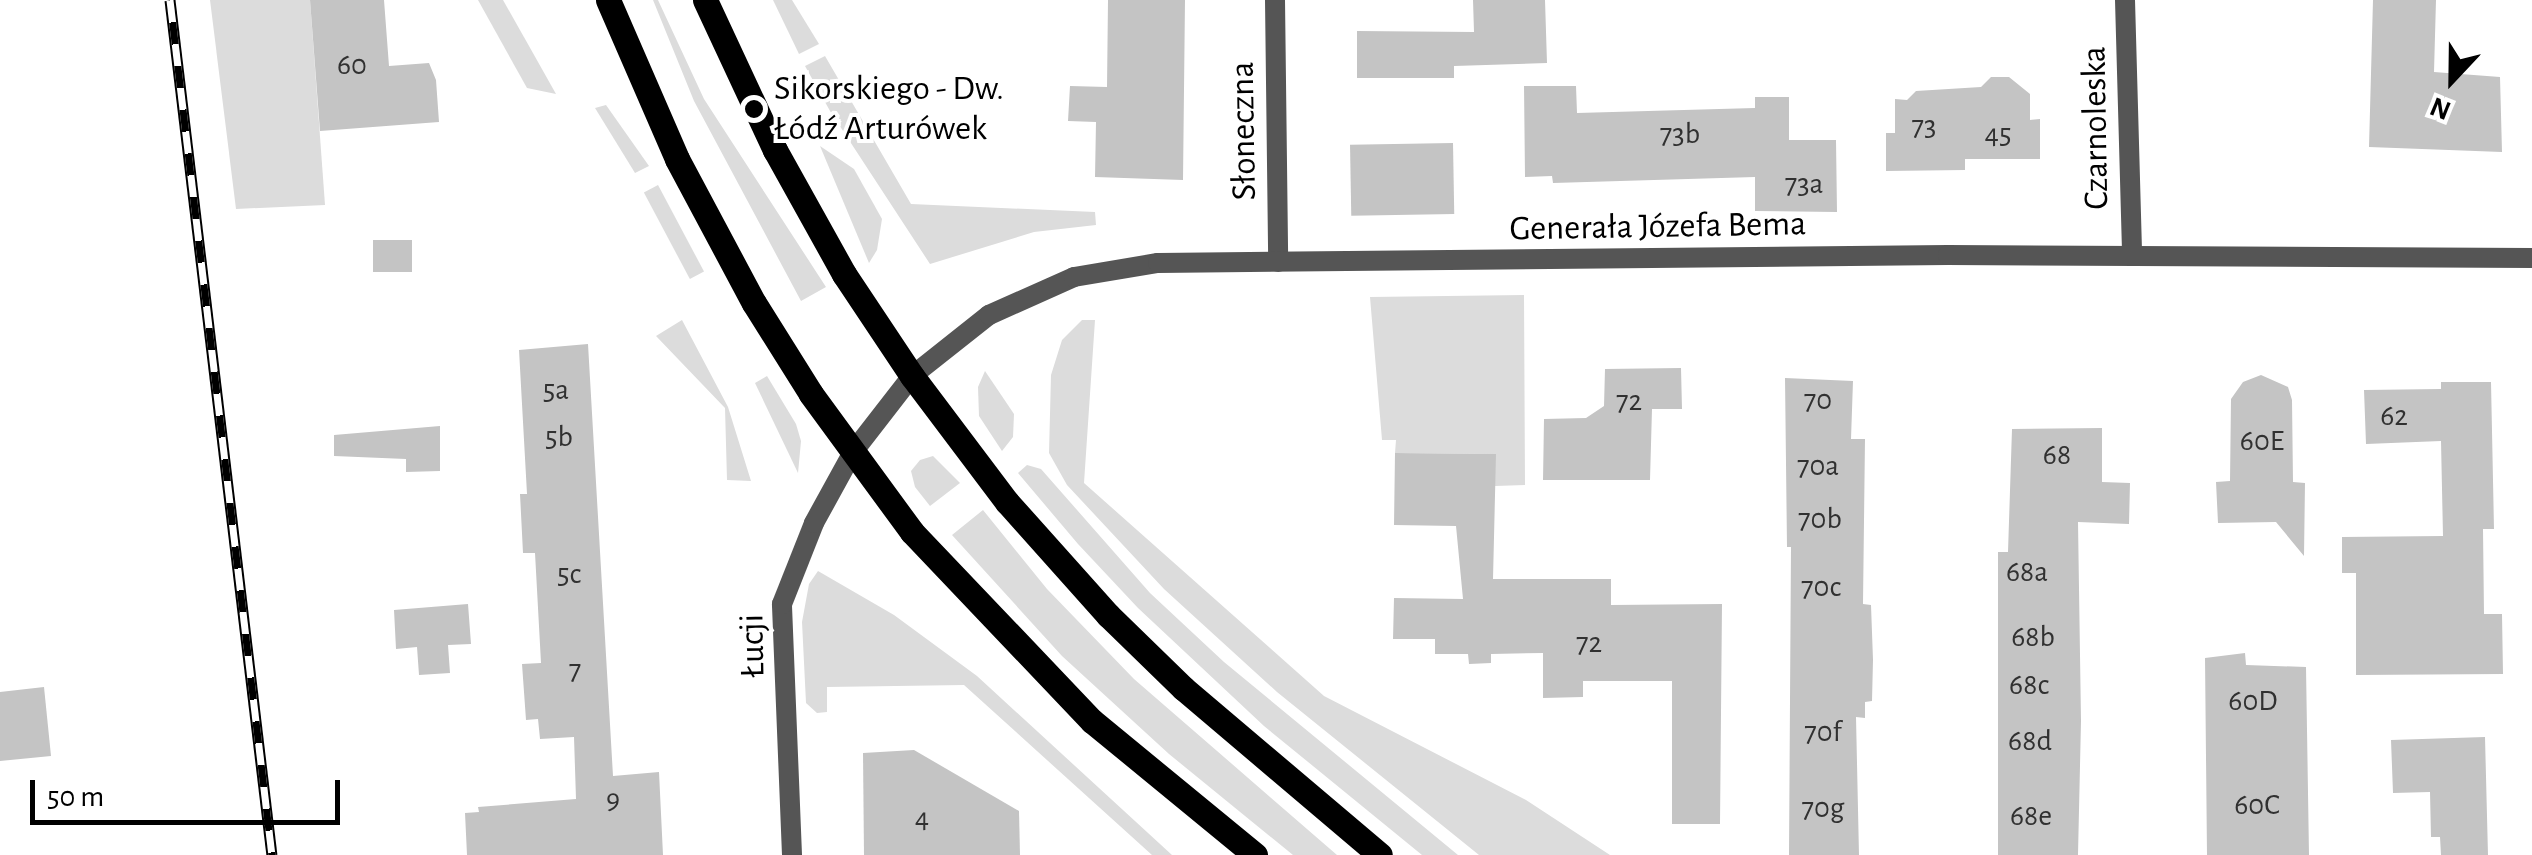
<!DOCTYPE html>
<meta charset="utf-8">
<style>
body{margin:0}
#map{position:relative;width:2532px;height:855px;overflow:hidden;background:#fff;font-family:"Alegreya Sans",sans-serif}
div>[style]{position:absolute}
.green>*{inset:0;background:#dcdcdc;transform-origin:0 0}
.building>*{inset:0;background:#c4c4c4;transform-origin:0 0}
.street>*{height:20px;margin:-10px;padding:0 10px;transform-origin:10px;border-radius:10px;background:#555}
.primary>*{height:25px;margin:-12.5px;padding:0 12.5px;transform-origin:12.5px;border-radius:12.5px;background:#000}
.rail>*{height:11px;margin-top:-5.5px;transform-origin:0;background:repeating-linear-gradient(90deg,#fff 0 22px,#000 0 44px);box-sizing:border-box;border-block:2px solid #000}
.dots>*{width:28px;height:28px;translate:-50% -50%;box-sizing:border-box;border:5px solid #fff;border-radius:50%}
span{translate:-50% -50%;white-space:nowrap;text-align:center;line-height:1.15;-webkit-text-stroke:8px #fff;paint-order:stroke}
.number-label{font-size:30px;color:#313131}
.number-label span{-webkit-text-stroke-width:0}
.poi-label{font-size:35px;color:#000}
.left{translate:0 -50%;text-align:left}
.street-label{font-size:35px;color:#000}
.north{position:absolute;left:2402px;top:30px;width:100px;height:100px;-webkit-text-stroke:8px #fff;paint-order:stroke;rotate:202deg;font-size:28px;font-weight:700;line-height:40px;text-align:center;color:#000}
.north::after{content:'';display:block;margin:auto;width:35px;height:45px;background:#000;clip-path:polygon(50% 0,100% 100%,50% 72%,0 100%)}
.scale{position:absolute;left:30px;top:780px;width:310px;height:45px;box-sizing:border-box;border:5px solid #000;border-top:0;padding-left:12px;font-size:30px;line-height:35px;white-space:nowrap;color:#000;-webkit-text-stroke:8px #fff;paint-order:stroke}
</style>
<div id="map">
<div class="green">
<i style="clip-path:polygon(210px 0,310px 0,325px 205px,236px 209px)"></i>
<i style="clip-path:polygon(478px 0,503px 0,556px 94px,527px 88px)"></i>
<i style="clip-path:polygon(653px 0,658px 0,704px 99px,826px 287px,801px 301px,694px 101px)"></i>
<i style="clip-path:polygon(773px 0,792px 0,819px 44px,799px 54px)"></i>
<i style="clip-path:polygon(825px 56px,911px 204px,1095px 212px,1096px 225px,1034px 232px,930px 264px,830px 111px,805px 66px)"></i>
<i style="clip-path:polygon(606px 105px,649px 166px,635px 173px,595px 108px)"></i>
<i style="clip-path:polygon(820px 146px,854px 169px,882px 219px,877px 250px,869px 263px)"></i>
<i style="left:658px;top:185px;width:98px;height:16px;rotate:62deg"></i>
<i style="clip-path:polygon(1524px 295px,1525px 485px,1495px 486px,1495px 454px,1395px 453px,1396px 440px,1382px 440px,1370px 297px)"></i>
<i style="clip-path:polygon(682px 320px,728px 407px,751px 481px,727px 480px,725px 408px,656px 336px)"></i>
<i style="clip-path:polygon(1082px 320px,1095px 320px,1084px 483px,1324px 696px,1526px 800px,1610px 855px,1479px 855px,1277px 692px,1164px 589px,1067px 485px,1049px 453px,1051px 375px,1062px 340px)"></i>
<i style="clip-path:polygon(985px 371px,1014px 414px,1013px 437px,1002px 451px,979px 416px,978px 387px)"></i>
<i style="clip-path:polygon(767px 376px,796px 424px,801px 441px,798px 473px,755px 383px)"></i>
<i style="clip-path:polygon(933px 456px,960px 483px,930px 506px,915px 487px,911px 471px,920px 460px)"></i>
<i style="clip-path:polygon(1027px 465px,1041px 469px,1150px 593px,1224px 662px,1458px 855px,1422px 855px,1264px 726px,1138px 608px,1078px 544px,1018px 473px)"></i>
<i style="clip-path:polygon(983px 510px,1047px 589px,1134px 679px,1337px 855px,1293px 855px,1169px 754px,1062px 656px,952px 535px)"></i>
<i style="clip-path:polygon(818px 571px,894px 615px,977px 676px,1172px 855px,1152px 855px,964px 685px,827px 687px,827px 712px,817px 713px,806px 703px,802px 622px,809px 584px)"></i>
</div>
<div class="building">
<i style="clip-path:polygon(310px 0,384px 0,389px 66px,429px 63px,436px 80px,439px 122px,320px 131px)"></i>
<i style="clip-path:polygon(1108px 0,1185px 0,1183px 180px,1095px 177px,1096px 122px,1068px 121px,1070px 86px,1107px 87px)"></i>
<i style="clip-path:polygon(1473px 0,1545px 0,1547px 63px,1454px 66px,1454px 78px,1357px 78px,1357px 31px,1474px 32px)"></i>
<i style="clip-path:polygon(2373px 0,2436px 0,2434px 72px,2500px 77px,2502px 152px,2369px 147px)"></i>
<i style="clip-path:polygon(1991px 77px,2009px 77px,2030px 94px,2030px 120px,2040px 119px,2040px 159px,1965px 159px,1965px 170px,1886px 171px,1886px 133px,1895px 133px,1895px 99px,1907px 100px,1916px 91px,1981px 87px)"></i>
<i style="clip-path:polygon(1524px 86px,1576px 86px,1577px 113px,1755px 108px,1755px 97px,1789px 97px,1789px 140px,1836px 140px,1837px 212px,1755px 211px,1755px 177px,1553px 183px,1552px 176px,1525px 177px)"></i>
<i style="left:1453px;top:143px;width:71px;height:103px;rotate:89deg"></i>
<i style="left:373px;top:240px;width:39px;height:32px"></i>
<i style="clip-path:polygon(588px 344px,613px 776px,659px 772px,663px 855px,467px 855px,465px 813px,479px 812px,478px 807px,576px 799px,574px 737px,540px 739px,538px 719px,526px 720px,522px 664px,541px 663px,535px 553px,523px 553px,520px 494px,527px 494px,519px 350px)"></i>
<i style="clip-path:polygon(1681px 368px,1682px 409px,1652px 409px,1650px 480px,1543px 480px,1544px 419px,1586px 418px,1604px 406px,1605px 369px)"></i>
<i style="clip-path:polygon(2261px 375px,2288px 387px,2292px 400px,2293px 482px,2305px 483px,2304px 556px,2276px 522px,2218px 523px,2216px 482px,2230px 481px,2231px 399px,2243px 382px)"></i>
<i style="clip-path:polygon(1785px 378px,1853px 381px,1851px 439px,1865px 439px,1863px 604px,1871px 605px,1873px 660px,1872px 701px,1865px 702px,1865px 718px,1856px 717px,1859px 855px,1789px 855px,1791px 547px,1787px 547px)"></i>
<i style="clip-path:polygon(2441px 382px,2491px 382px,2494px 529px,2483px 529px,2484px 614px,2502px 614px,2503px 674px,2356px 675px,2356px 573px,2342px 573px,2342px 537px,2443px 536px,2441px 441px,2366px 444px,2364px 390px,2441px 389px)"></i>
<i style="clip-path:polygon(440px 426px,440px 471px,406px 472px,406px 459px,334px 456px,334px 435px)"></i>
<i style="clip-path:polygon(2102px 428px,2102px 482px,2130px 483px,2129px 524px,2078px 522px,2081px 721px,2078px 855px,1998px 855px,1998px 552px,2008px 552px,2012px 429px)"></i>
<i style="clip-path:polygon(1395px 453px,1496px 454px,1493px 579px,1611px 579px,1611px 605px,1722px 604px,1720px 824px,1672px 824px,1672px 681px,1583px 681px,1583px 697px,1543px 698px,1543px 653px,1491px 654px,1491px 663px,1469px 664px,1468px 654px,1435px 654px,1435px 639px,1393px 639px,1394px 598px,1463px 599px,1456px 526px,1394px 525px)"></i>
<i style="clip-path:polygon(468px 604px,471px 644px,448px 645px,450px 673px,419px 675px,417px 647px,396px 649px,394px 610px)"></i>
<i style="clip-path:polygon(2245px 653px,2246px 665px,2306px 667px,2309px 855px,2207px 855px,2205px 658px)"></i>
<i style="clip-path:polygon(44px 687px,51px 756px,0 761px,0 692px)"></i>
<i style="clip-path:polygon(2485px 737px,2488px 855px,2441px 855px,2440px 837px,2431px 837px,2430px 792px,2393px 793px,2391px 740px)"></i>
<i style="clip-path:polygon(914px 750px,1019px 811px,1020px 855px,864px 855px,863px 753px)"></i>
</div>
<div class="street">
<i style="left:1275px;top:0;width:262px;rotate:89.3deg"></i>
<i style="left:2125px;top:0;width:255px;rotate:88.4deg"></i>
<i style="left:792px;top:855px;width:251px;rotate:-92.3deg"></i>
<i style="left:782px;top:604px;width:87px;rotate:-68.4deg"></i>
<i style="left:814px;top:523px;width:81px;rotate:-61.2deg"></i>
<i style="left:853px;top:452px;width:96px;rotate:-52.2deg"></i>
<i style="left:912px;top:376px;width:98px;rotate:-38.4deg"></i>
<i style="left:989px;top:315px;width:93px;rotate:-24.1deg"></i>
<i style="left:1074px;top:277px;width:85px;rotate:-9.5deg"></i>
<i style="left:1158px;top:263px;width:790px;rotate:-0.58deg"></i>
<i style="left:1948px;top:255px;width:584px;rotate:0.29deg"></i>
</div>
<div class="primary">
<i style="left:608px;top:0;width:173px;rotate:66.5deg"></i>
<i style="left:677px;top:159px;width:163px;rotate:61.9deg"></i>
<i style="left:754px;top:303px;width:107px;rotate:57.9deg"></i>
<i style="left:811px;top:394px;width:171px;rotate:53.8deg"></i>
<i style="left:912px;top:532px;width:261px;rotate:46.4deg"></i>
<i style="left:1092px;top:721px;width:211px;rotate:39.4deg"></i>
<i style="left:705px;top:0;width:166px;rotate:65deg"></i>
<i style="left:775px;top:150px;width:142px;rotate:60.9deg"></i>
<i style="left:844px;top:274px;width:123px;rotate:56.3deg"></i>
<i style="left:912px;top:376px;width:158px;rotate:53deg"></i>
<i style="left:1007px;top:502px;width:152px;rotate:48.2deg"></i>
<i style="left:1108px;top:615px;width:105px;rotate:44.2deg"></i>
<i style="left:1183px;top:688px;width:258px;rotate:40.3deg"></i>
</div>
<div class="rail">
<i style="left:170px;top:0;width:861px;rotate:83.2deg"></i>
</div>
<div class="dots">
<i style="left:754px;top:109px;background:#000"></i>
</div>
<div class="number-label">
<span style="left:352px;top:65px">60</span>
<span style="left:1924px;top:126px">73</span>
<span style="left:1680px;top:134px">73b</span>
<span style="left:1998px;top:134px">45</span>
<span style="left:1804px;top:184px">73a</span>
<span style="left:556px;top:390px">5a</span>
<span style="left:1818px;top:400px">70</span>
<span style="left:1629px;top:401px">72</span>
<span style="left:2394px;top:416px">62</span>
<span style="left:559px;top:437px">5b</span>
<span style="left:2262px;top:441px">60E</span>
<span style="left:2057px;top:455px">68</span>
<span style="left:1818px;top:466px">70a</span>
<span style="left:1820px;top:519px">70b</span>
<span style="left:2027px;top:572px">68a</span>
<span style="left:569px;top:574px">5c</span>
<span style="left:1821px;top:587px">70c</span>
<span style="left:2033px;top:637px">68b</span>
<span style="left:1589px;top:643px">72</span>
<span style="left:575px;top:670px">7</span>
<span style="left:2029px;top:685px">68c</span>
<span style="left:2253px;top:701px">60D</span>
<span style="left:1823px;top:732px">70f</span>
<span style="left:2030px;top:741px">68d</span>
<span style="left:613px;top:800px">9</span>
<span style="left:2257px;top:805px">60C</span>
<span style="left:1823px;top:808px">70g</span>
<span style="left:2031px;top:816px">68e</span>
<span style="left:922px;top:818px">4</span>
</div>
<div class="poi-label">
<span class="left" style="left:774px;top:109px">Sikorskiego - Dw.<br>Łódź Arturówek</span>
</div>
<div class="street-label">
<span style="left:2096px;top:128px;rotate:-91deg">Czarnoleska</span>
<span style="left:1244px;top:131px;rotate:-91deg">Słoneczna</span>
<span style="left:1658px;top:227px;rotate:-1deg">Generała Józefa Bema</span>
<span style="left:753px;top:646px;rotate:-91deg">Łucji</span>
</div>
<div class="north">N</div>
<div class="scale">50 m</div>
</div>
